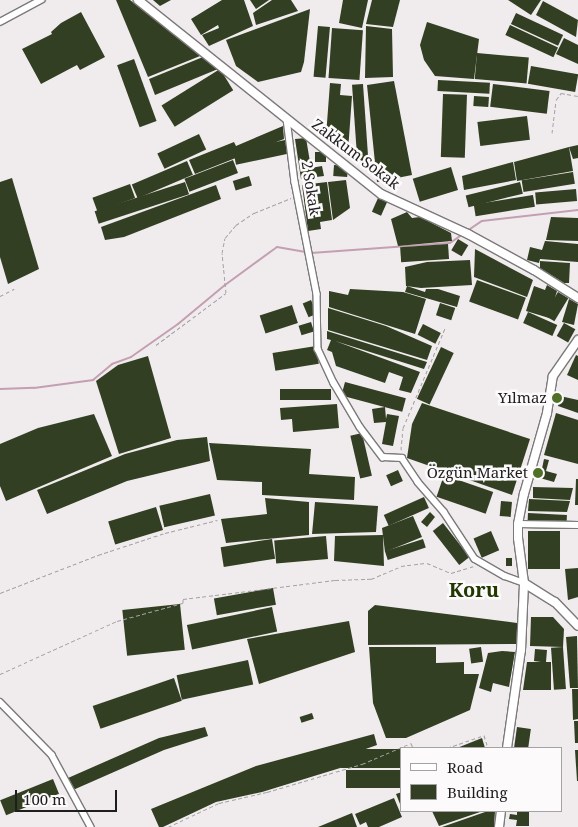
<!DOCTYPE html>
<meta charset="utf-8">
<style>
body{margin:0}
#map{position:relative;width:578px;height:827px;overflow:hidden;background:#f0ecee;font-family:"Noto Serif",serif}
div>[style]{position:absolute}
.stream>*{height:2px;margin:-1px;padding:0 1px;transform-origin:1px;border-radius:1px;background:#c49fb1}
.building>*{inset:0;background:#323f23;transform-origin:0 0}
.path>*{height:1px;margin-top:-0.5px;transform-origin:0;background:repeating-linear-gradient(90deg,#a4a1a2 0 4px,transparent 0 6.5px)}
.roads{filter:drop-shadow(1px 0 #7c797a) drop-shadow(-1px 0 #7c797a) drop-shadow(0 1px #7c797a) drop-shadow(0 -1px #7c797a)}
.street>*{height:5.5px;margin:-2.75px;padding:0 2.75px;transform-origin:2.75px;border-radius:2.75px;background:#fff}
.secondary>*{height:8px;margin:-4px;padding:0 4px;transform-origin:4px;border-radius:4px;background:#fff}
.dots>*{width:14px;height:14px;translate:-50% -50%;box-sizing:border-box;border:2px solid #fdfafb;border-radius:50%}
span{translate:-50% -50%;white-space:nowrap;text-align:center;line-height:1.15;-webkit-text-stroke:5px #fdfafb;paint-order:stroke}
.street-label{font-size:15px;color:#1f1e1f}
.poi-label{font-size:15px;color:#1f1e1f}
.right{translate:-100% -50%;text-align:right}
.district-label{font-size:20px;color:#223702;font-weight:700}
.legend{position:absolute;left:400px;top:747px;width:162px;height:65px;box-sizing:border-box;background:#fdfafb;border:1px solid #a4a2a3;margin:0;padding:6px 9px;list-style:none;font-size:15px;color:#1f1e1f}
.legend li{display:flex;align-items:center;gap:10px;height:25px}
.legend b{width:25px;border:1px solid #a4a2a3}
.scale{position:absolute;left:15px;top:790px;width:102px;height:22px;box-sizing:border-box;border:2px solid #1f1e1f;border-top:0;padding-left:6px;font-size:15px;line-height:18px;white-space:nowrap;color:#1f1e1f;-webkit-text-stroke:4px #fdfafb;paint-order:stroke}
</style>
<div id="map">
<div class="stream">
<i style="left:467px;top:231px;width:18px;rotate:-34deg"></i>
<i style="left:482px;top:221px;width:97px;rotate:-6.5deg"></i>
<i style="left:311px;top:253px;width:139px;rotate:-4.1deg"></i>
<i style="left:450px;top:243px;width:16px;rotate:-35deg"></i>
<i style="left:0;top:389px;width:34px;rotate:-2deg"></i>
<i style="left:34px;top:388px;width:60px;rotate:-7.7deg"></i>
<i style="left:93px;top:380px;width:25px;rotate:-40deg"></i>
<i style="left:112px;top:364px;width:20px;rotate:-20deg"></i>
<i style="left:131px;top:357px;width:57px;rotate:-35.1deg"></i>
<i style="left:178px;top:324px;width:61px;rotate:-39.7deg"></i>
<i style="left:225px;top:285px;width:64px;rotate:-36.2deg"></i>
<i style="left:277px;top:247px;width:29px;rotate:10deg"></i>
</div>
<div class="building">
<i style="clip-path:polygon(116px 0,130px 0,200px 56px,148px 77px)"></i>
<i style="clip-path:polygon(153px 0,171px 0,160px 6px)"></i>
<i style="clip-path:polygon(222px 0,244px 0,253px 26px,209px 46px,202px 35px,219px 28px,218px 25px,201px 35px,191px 19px)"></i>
<i style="clip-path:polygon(250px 0,269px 0,256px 9px)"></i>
<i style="clip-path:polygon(272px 0,291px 0,298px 11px,256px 25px,253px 13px)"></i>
<i style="clip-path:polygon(343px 0,368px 0,362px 28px,339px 23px)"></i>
<i style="clip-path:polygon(372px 0,400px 0,393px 27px,366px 24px)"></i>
<i style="clip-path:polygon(508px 0,541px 0,531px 15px)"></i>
<i style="clip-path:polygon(543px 1px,578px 20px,576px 37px,536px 15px)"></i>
<i style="clip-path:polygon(310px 9px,304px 62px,301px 72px,258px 82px,236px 66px,226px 40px)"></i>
<i style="clip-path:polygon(81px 12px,105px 57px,80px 70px,77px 65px,41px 84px,22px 49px,52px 34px,51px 32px,61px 23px)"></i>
<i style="left:516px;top:13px;width:52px;height:12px;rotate:25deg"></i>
<i style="clip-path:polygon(427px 22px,479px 39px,474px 79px,435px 76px,424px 60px,420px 45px)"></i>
<i style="left:510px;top:25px;width:53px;height:11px;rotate:25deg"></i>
<i style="left:318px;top:26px;width:12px;height:51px;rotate:5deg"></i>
<i style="clip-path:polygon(366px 26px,392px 29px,393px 77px,365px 78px)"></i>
<i style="left:332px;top:28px;width:31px;height:50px;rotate:4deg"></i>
<i style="clip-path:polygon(564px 38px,578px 45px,578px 64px,556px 54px)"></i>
<i style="left:477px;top:53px;width:52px;height:26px;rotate:5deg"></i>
<i style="clip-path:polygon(203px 57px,218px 69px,155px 95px,149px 79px)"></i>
<i style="left:134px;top:59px;width:66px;height:18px;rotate:70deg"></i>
<i style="left:531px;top:66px;width:48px;height:18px;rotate:10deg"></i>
<i style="left:220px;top:69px;width:25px;height:69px;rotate:58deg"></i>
<i style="left:438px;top:80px;width:52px;height:11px;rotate:3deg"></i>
<i style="clip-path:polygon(394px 81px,412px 175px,377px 182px,367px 85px)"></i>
<i style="clip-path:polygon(330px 83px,341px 84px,340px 95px,352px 96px,348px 151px,326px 136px)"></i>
<i style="left:363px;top:84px;width:77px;height:11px;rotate:86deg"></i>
<i style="left:493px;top:84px;width:57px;height:23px;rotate:7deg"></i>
<i style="left:443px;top:94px;width:24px;height:63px;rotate:2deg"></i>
<i style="left:474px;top:96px;width:15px;height:10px;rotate:4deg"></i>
<i style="left:527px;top:116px;width:24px;height:50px;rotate:83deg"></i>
<i style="clip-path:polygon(283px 126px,284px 139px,195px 174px,189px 160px,234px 142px,236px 146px)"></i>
<i style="left:199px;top:134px;width:17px;height:46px;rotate:65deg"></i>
<i style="clip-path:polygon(306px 138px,311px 168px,322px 166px,324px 176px,301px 179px,295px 139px)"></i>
<i style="left:285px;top:140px;width:14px;height:53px;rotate:78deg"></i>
<i style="clip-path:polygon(578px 145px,578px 158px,573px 159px,569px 147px)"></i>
<i style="clip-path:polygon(569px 147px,573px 171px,517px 181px,514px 162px)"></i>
<i style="left:315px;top:152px;width:11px;height:10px"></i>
<i style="left:233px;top:160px;width:14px;height:52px;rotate:69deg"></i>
<i style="left:187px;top:161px;width:15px;height:60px;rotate:67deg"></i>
<i style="clip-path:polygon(513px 162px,516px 180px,464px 190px,462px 176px)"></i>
<i style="left:334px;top:165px;width:14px;height:11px;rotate:4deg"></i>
<i style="left:451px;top:167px;width:24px;height:40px;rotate:73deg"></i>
<i style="left:573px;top:172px;width:12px;height:52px;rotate:81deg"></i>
<i style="left:249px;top:176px;width:10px;height:17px;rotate:73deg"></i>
<i style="clip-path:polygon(12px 178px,39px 269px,8px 284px,0 257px,0 182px)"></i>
<i style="clip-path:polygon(346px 180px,350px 208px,333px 220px,328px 182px)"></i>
<i style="left:185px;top:182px;width:13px;height:95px;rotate:72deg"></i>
<i style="clip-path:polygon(327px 182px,332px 220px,320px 222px,321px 229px,308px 231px,302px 185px)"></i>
<i style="left:520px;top:182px;width:12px;height:56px;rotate:76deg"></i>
<i style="left:130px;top:184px;width:15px;height:40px;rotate:70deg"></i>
<i style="clip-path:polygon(216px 185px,221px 199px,124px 237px,105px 240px,101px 227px)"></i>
<i style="left:576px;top:189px;width:12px;height:41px;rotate:85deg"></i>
<i style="left:533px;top:195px;width:12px;height:60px;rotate:81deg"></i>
<i style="left:378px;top:198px;width:10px;height:15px;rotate:24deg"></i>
<i style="clip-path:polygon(407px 212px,412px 218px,420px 217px,451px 233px,452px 241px,398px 246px,391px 219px)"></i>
<i style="clip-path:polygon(551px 217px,578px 218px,578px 241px,546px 240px)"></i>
<i style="left:458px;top:239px;width:12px;height:13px;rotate:31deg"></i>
<i style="clip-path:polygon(545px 241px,578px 244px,578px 262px,540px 259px,539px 263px,527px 260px,530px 247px,542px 250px)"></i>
<i style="left:448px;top:244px;width:15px;height:48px;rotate:86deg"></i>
<i style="clip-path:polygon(475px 249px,533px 280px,527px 297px,474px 277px)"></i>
<i style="clip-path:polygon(470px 260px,472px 285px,421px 288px,406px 286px,405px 267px,427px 262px)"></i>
<i style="clip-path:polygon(540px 261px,570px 263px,569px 283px,564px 283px,540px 268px)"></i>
<i style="left:477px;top:280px;width:52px;height:23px;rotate:20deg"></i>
<i style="clip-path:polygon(547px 285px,557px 291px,549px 318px,526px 311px,534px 286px,545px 290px)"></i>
<i style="clip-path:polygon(407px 286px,425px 292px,426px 289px,438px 289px,460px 296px,457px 307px,405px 292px)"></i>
<i style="clip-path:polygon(350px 289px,403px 292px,426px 299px,415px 334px,329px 307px,329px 291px,348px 295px)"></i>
<i style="left:558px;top:292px;width:12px;height:27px;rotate:31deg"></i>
<i style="clip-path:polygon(569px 299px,578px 304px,574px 325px,562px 322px)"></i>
<i style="left:311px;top:300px;width:15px;height:9px;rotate:67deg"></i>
<i style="left:440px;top:303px;width:16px;height:13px;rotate:18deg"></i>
<i style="left:292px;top:305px;width:19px;height:34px;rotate:72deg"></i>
<i style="clip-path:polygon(328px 308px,386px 326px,432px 346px,427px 360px,328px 330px)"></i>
<i style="left:528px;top:312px;width:32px;height:12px;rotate:24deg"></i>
<i style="left:311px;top:322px;width:10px;height:13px;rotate:73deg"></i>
<i style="left:564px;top:323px;width:13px;height:15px;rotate:29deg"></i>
<i style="left:423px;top:324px;width:20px;height:12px;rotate:27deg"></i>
<i style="clip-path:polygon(327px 331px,427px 362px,424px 369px,335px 341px,420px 372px,411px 393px,399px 390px,403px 377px,389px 372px,385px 383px,336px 366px,332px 352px,327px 350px,331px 340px,327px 339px)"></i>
<i style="left:316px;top:346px;width:18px;height:44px;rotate:81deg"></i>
<i style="left:441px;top:347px;width:14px;height:57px;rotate:25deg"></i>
<i style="clip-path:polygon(576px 355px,578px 356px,578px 380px,567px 375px)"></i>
<i style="clip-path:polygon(148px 356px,171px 438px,119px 454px,96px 381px,118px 365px)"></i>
<i style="left:345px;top:382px;width:63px;height:14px;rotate:15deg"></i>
<i style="left:331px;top:389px;width:11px;height:51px;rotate:90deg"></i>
<i style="clip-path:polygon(560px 396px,578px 400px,578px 413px,558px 406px)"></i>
<i style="clip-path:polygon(422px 403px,530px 439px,512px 495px,407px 458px,412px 424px)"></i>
<i style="clip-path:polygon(337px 404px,339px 428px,293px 432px,292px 419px,281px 420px,280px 408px)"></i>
<i style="clip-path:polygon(385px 407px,386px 419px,387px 414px,399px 416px,393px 446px,382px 444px,386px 422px,374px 423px,372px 409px)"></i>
<i style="clip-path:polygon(556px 413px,578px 420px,578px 464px,544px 455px)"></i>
<i style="clip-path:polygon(94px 414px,112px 456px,6px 501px,0 486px,0 444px,38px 428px)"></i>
<i style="left:362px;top:433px;width:44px;height:12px;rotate:77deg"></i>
<i style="clip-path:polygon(207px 437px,210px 461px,127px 481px,47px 514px,37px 490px,125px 454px,177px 440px)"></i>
<i style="clip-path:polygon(209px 443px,311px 449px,309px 474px,355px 477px,354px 500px,262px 495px,262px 482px,217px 480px)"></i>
<i style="clip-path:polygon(544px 459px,549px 460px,546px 471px,557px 474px,554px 482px,540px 478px)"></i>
<i style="left:398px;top:470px;width:12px;height:13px;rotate:66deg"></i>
<i style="left:444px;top:475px;width:52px;height:23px;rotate:19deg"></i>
<i style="clip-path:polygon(576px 479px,578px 479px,578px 505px,575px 505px)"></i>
<i style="clip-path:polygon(533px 487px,573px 488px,570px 500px,533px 498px)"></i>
<i style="left:210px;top:494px;width:22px;height:52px;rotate:77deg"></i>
<i style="left:424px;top:497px;width:12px;height:44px;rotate:66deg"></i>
<i style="clip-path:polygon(265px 498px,309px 502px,309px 535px,226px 543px,221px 519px,267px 514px)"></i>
<i style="clip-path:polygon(529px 499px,570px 501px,567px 512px,528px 511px)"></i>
<i style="left:501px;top:501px;width:11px;height:15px;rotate:5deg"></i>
<i style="clip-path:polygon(315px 502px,378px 506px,376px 532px,312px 534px)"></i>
<i style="left:156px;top:507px;width:24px;height:50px;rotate:73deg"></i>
<i style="clip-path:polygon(430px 512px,435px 517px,427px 527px,421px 522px)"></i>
<i style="left:528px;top:513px;width:39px;height:11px;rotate:3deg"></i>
<i style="clip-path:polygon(413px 516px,422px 537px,385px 552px,382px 528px)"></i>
<i style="left:443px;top:523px;width:43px;height:13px;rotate:52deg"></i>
<i style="left:491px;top:531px;width:21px;height:19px;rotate:67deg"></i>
<i style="left:528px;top:531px;width:32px;height:38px"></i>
<i style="clip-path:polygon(383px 535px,384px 566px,334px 561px,335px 536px)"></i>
<i style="left:326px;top:536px;width:23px;height:52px;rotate:85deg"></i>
<i style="left:272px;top:539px;width:20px;height:52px;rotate:81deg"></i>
<i style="left:423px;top:539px;width:9px;height:40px;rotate:72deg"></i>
<i style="left:506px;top:558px;width:6px;height:8px"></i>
<i style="clip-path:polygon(578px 568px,578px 597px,568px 600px,565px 569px)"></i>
<i style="left:273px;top:588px;width:17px;height:60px;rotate:80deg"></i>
<i style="left:180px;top:604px;width:46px;height:58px;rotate:84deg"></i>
<i style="clip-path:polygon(375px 605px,517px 623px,517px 644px,368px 645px,368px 611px)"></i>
<i style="left:272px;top:607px;width:25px;height:87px;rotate:78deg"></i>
<i style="clip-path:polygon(531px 617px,553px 617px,564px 629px,563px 647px,530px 646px)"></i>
<i style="clip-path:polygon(349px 621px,355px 652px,259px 684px,247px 639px)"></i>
<i style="clip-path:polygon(577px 636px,578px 688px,570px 688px,566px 637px)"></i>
<i style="clip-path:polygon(369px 647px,436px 647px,436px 663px,464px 662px,464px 674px,479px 674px,470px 710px,406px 738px,386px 738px,373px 703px)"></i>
<i style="left:481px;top:647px;width:15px;height:12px;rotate:82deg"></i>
<i style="left:563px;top:647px;width:42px;height:12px;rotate:86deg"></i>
<i style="clip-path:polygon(535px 649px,547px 650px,546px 662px,551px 662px,551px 690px,523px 690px,527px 662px,541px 662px,534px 661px)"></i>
<i style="clip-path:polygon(502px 651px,515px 652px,509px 687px,493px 683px,491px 692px,479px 688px,488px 653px)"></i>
<i style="left:248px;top:660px;width:25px;height:73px;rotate:78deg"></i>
<i style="left:174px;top:678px;width:24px;height:86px;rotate:71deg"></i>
<i style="clip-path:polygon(572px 689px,578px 689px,578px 719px,573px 720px)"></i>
<i style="left:312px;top:713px;width:6px;height:13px;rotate:72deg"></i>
<i style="clip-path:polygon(574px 721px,578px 721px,578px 743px,575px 743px)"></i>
<i style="clip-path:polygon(205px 727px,208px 736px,164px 750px,73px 790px,68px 778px,159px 738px)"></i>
<i style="left:517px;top:727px;width:14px;height:21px;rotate:8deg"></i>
<i style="clip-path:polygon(374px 734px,377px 745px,360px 751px,363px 761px,262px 792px,216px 802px,163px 827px,159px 827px,151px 809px,256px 766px)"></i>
<i style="clip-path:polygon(482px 738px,485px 748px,457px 748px)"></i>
<i style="left:402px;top:749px;width:19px;height:61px;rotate:90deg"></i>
<i style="clip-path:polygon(575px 750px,578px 750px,578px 781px,577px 781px)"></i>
<i style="left:402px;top:770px;width:18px;height:56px;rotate:90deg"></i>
<i style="left:53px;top:779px;width:16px;height:57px;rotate:68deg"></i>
<i style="clip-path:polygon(402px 792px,402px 809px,396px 794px)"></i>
<i style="clip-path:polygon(394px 798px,402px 817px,379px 827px,368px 827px,366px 822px,360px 825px,355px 814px)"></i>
<i style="clip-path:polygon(432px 811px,483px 811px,439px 826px)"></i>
<i style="clip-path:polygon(488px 811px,495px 811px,494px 827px,442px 827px)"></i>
<i style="clip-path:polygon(517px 811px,529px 811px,529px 826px,516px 826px,517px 820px,509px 819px,510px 814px,517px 815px)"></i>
<i style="clip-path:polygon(352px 813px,357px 827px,318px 827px)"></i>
</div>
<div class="path">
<i style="left:552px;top:133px;width:33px;rotate:-83deg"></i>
<i style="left:556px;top:100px;width:9px;rotate:-54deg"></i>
<i style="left:561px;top:93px;width:17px;rotate:10deg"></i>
<i style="left:0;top:296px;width:16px;rotate:-27deg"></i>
<i style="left:156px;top:345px;width:87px;rotate:-36.6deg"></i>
<i style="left:226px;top:293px;width:40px;rotate:-95.7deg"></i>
<i style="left:222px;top:253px;width:15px;rotate:-79deg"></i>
<i style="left:225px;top:238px;width:17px;rotate:-50deg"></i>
<i style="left:236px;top:225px;width:22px;rotate:-34deg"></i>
<i style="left:254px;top:213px;width:40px;rotate:-22deg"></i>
<i style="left:401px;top:450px;width:22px;rotate:-85deg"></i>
<i style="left:403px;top:428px;width:108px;rotate:-67.2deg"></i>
<i style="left:0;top:593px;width:105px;rotate:-21.2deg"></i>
<i style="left:98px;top:555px;width:71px;rotate:-18.2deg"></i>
<i style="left:165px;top:533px;width:54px;rotate:-14deg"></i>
<i style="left:0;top:674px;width:128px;rotate:-24.4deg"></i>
<i style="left:117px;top:621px;width:68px;rotate:-15.3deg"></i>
<i style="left:183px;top:603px;width:4px;rotate:-90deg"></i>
<i style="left:183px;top:599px;width:153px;rotate:-7.1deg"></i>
<i style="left:335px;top:580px;width:36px;rotate:-2deg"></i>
<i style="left:371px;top:579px;width:33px;rotate:-23deg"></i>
<i style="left:401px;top:566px;width:26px;rotate:-7deg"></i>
<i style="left:427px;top:563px;width:26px;rotate:23deg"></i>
<i style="left:451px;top:573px;width:24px;rotate:-17deg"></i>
<i style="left:447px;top:748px;width:39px;rotate:-19deg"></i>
<i style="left:484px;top:735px;width:14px;rotate:73deg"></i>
<i style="left:168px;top:827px;width:56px;rotate:-25.2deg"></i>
<i style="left:219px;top:803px;width:49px;rotate:-12.9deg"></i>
<i style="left:267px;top:792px;width:99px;rotate:-16.4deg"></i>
<i style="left:362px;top:764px;width:53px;rotate:-23.2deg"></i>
<i style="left:411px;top:743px;width:5px;rotate:68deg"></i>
</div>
<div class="roads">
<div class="street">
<i style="left:0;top:22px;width:47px;rotate:-28.2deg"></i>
<i style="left:287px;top:119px;width:64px;rotate:82.8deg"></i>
<i style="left:295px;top:182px;width:114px;rotate:78.9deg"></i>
<i style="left:317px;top:294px;width:55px;rotate:89deg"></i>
<i style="left:318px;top:349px;width:38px;rotate:65deg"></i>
<i style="left:334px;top:383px;width:51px;rotate:59.4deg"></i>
<i style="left:360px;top:427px;width:38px;rotate:53deg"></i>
<i style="left:383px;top:457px;width:19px;rotate:3deg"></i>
<i style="left:402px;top:458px;width:29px;rotate:56deg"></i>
<i style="left:418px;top:482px;width:40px;rotate:49deg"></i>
<i style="left:444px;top:512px;width:56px;rotate:56.6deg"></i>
<i style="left:475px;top:559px;width:34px;rotate:30deg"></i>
<i style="left:505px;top:576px;width:20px;rotate:20deg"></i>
<i style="left:518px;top:524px;width:60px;rotate:1deg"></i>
<i style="left:0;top:702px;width:74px;rotate:45.5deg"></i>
<i style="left:52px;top:755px;width:82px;rotate:61.6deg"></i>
</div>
<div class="secondary">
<i style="left:138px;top:0;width:311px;rotate:38.6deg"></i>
<i style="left:381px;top:194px;width:96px;rotate:24.7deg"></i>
<i style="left:468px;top:234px;width:75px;rotate:28.6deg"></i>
<i style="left:534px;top:270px;width:52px;rotate:32.5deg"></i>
<i style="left:524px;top:583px;width:36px;rotate:32deg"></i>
<i style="left:555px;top:602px;width:33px;rotate:46deg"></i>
<i style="left:507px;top:748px;width:99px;rotate:-81.9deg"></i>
<i style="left:521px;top:650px;width:67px;rotate:-87.4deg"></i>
<i style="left:524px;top:583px;width:45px;rotate:-97.6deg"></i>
<i style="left:518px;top:538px;width:14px;rotate:-90deg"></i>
<i style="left:518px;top:524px;width:31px;rotate:-79deg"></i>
<i style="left:524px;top:494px;width:84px;rotate:-74.1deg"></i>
<i style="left:547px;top:413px;width:37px;rotate:-81deg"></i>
<i style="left:553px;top:376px;width:44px;rotate:-55.2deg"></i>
<i style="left:499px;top:827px;width:16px;rotate:-83deg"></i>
</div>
</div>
<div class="dots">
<i style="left:557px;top:398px;background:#507027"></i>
<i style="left:538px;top:473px;background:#507027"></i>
</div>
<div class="street-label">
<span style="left:356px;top:154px;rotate:37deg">Zakkum Sokak</span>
<span style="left:311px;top:188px;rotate:81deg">2 Sokak</span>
</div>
<div class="poi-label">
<span class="right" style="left:547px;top:398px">Yılmaz</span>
<span class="right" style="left:528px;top:473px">Özgün Market</span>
</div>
<div class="district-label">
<span style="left:474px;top:589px">Koru</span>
</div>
<ul class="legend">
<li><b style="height:6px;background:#fff"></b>Road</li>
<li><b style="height:14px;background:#323f23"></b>Building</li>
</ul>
<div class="scale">100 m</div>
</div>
